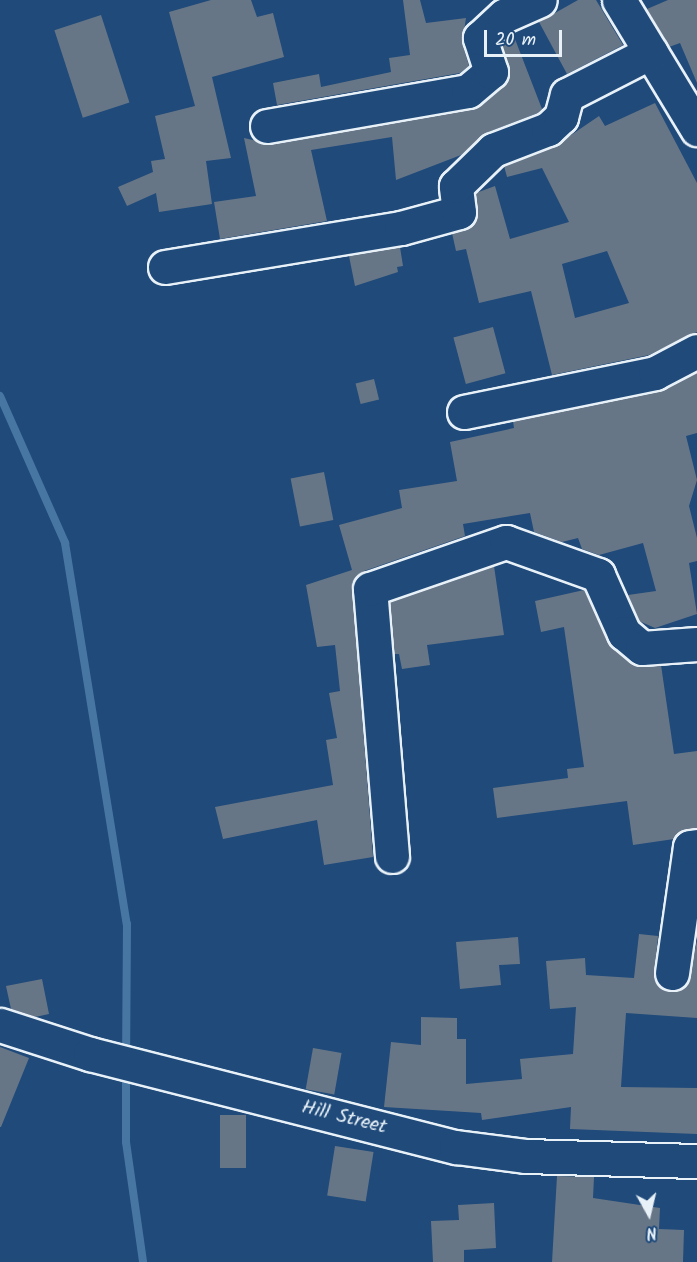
<!DOCTYPE html>
<style>
body{margin:0}
#map{position:relative;width:697px;height:1262px;overflow:hidden;background:#1f4a7a;font-family:Kalam,sans-serif}
div>[style]{position:absolute}
.stream>*{height:8px;margin:-4px;padding:0 4px;transform-origin:4px;border-radius:4px;background:#4876a3}
.building>*{inset:0;background:#677687;transform-origin:0 0}
.roads{filter:drop-shadow(2px 0 #e8f1f8) drop-shadow(-2px 0 #e8f1f8) drop-shadow(0 2px #e8f1f8) drop-shadow(0 -2px #e8f1f8)}
.minor>*{height:33px;margin:-16.5px;padding:0 16.5px;transform-origin:16.5px;border-radius:16.5px;background:#1f4a7a}
.major>*{height:33px;margin:-16.5px;padding:0 16.5px;transform-origin:16.5px;border-radius:16.5px;background:#1f4a7a}
span{translate:-50% -50%;white-space:nowrap;text-align:center;line-height:1.15;-webkit-text-stroke:4.5px #1f4a7a;paint-order:stroke}
.street-label{font-size:20px;color:#e8f1f8}
.north{position:absolute;left:619px;top:1184px;width:60px;height:60px;-webkit-text-stroke:4px #1f4a7a;paint-order:stroke;rotate:172deg;font-size:16px;font-weight:700;line-height:24px;text-align:center;color:#e8f1f8}
.north::after{content:'';display:block;margin:auto;width:21px;height:27px;background:#e8f1f8;clip-path:polygon(50% 0,100% 100%,50% 72%,0 100%)}
.scale{position:absolute;left:484px;top:30px;width:78px;height:27px;box-sizing:border-box;border:3px solid #e8f1f8;border-top:0;padding-left:8px;font-size:18px;line-height:21px;white-space:nowrap;color:#e8f1f8;-webkit-text-stroke:4px #1f4a7a;paint-order:stroke}
</style>
<div id="map">
<div class="stream">
<i style="left:0;top:396px;width:161px;rotate:66.1deg"></i>
<i style="left:65px;top:543px;width:386px;rotate:80.8deg"></i>
<i style="left:127px;top:924px;width:130px;rotate:90.4deg"></i>
<i style="left:126px;top:1072px;width:70px;rotate:90deg"></i>
<i style="left:126px;top:1142px;width:121px;rotate:81.9deg"></i>
</div>
<div class="building">
<i style="clip-path:polygon(211px 0,251px 0,257px 17px,273px 13px,284px 57px,212px 77px,231px 158px,206px 161px,212px 204px,159px 212px,156px 193px,127px 206px,118px 187px,153px 172px,151px 161px,165px 159px,155px 116px,195px 106px,169px 12px)"></i>
<i style="clip-path:polygon(403px 0,420px 0,426px 23px,466px 18px,462px 43px,469px 66px,460px 73px,277px 105px,273px 83px,319px 74px,321px 87px,391px 72px,389px 58px,410px 55px)"></i>
<i style="clip-path:polygon(578px 0,596px 0,623px 45px,567px 74px,539px 22px)"></i>
<i style="clip-path:polygon(668px 0,697px 0,697px 83px,680px 43px,669px 47px,647px 9px)"></i>
<i style="left:101px;top:15px;width:92px;height:49px;rotate:72deg"></i>
<i style="clip-path:polygon(513px 34px,542px 109px,538px 113px,486px 133px,461px 155px,396px 180px,392px 137px,311px 150px,327px 221px,220px 239px,214px 202px,256px 196px,244px 138px,270px 144px,472px 109px,509px 78px,502px 44px)"></i>
<i style="clip-path:polygon(evenodd,655px 103px,697px 183px,697px 332px,649px 355px,552px 375px,531px 291px,479px 303px,466px 249px,456px 251px,452px 233px,476px 219px,476px 193px,495px 186px,510px 239px,569px 222px,542px 168px,507px 177px,504px 166px,555px 146px,599px 116px,605px 126px,655px 103px,607px 251px,629px 303px,575px 318px,562px 264px,607px 251px)"></i>
<i style="clip-path:polygon(400px 247px,403px 266px,397px 267px,398px 272px,355px 286px,349px 256px)"></i>
<i style="left:493px;top:327px;width:48px;height:41px;rotate:75deg"></i>
<i style="clip-path:polygon(697px 372px,697px 433px,686px 436px,697px 480px,689px 506px,697px 538px,697px 561px,689px 563px,697px 614px,655px 628px,639px 621px,628px 595px,656px 591px,643px 543px,599px 555px,582px 549px,578px 538px,562px 542px,534px 532px,530px 513px,463px 524px,465px 536px,364px 571px,352px 583px,373px 857px,324px 865px,317px 820px,223px 839px,215px 807px,333px 785px,326px 740px,337px 738px,329px 693px,340px 691px,335px 645px,317px 647px,306px 585px,352px 570px,339px 525px,402px 508px,399px 490px,457px 481px,450px 442px,514px 428px,513px 421px,659px 391px)"></i>
<i style="left:374px;top:379px;width:21px;height:19px;rotate:76deg"></i>
<i style="left:324px;top:472px;width:49px;height:34px;rotate:79deg"></i>
<i style="clip-path:polygon(494px 566px,504px 635px,427px 645px,430px 665px,402px 669px,399px 654px,394px 654px,390px 602px)"></i>
<i style="clip-path:polygon(584px 590px,612px 647px,631px 663px,661px 665px,674px 754px,697px 751px,697px 828px,674px 839px,633px 845px,627px 801px,497px 818px,493px 788px,568px 778px,567px 769px,584px 767px,564px 627px,541px 632px,535px 601px)"></i>
<i style="clip-path:polygon(639px 934px,658px 936px,654px 979px,670px 992px,687px 984px,697px 941px,697px 1018px,626px 1013px,621px 1087px,697px 1088px,697px 1134px,570px 1129px,571px 1107px,482px 1120px,481px 1113px,384px 1107px,391px 1042px,421px 1045px,421px 1017px,457px 1018px,457px 1039px,466px 1039px,466px 1084px,522px 1079px,520px 1059px,573px 1054px,576px 1007px,550px 1009px,546px 961px,585px 958px,586px 975px,634px 978px)"></i>
<i style="clip-path:polygon(518px 937px,520px 964px,499px 965px,501px 985px,460px 989px,456px 942px)"></i>
<i style="clip-path:polygon(42px 979px,49px 1014px,35px 1017px,11px 1009px,6px 986px)"></i>
<i style="clip-path:polygon(0 1047px,29px 1058px,1px 1127px,0 1127px)"></i>
<i style="left:313px;top:1048px;width:29px;height:42px;rotate:10deg"></i>
<i style="left:220px;top:1115px;width:26px;height:53px"></i>
<i style="left:335px;top:1146px;width:39px;height:50px;rotate:9deg"></i>
<i style="clip-path:polygon(557px 1176px,594px 1177px,593px 1198px,660px 1208px,659px 1229px,684px 1230px,683px 1262px,552px 1262px)"></i>
<i style="clip-path:polygon(494px 1203px,496px 1248px,464px 1250px,464px 1262px,433px 1262px,431px 1221px,459px 1220px,458px 1205px)"></i>
</div>
<div class="roads">
<div class="minor">
<i style="left:619px;top:0;width:151px;rotate:58.8deg"></i>
<i style="left:267px;top:126px;width:204px;rotate:-9.9deg"></i>
<i style="left:468px;top:91px;width:30px;rotate:-40deg"></i>
<i style="left:491px;top:72px;width:36px;rotate:-108deg"></i>
<i style="left:480px;top:38px;width:33px;rotate:-43deg"></i>
<i style="left:504px;top:16px;width:39px;rotate:-24deg"></i>
<i style="left:165px;top:267px;width:239px;rotate:-9.4deg"></i>
<i style="left:401px;top:228px;width:60px;rotate:-15.4deg"></i>
<i style="left:459px;top:212px;width:26px;rotate:-97deg"></i>
<i style="left:456px;top:186px;width:52px;rotate:-44.2deg"></i>
<i style="left:493px;top:150px;width:59px;rotate:-20.9deg"></i>
<i style="left:548px;top:129px;width:18px;rotate:-43deg"></i>
<i style="left:561px;top:117px;width:23px;rotate:-75deg"></i>
<i style="left:567px;top:95px;width:94px;rotate:-27.1deg"></i>
<i style="left:464px;top:412px;width:195px;rotate:-11.5deg"></i>
<i style="left:655px;top:373px;width:47px;rotate:-27.6deg"></i>
<i style="left:392px;top:856px;width:268px;rotate:-94.7deg"></i>
<i style="left:370px;top:589px;width:144px;rotate:-19.1deg"></i>
<i style="left:506px;top:542px;width:98px;rotate:19.7deg"></i>
<i style="left:598px;top:575px;width:64px;rotate:65.9deg"></i>
<i style="left:624px;top:633px;width:23px;rotate:40deg"></i>
<i style="left:642px;top:648px;width:55px;rotate:-4.2deg"></i>
<i style="left:672px;top:973px;width:127px;rotate:-81.9deg"></i>
<i style="left:690px;top:847px;width:7px;rotate:-8deg"></i>
</div>
<div class="major">
<i style="left:0;top:1025px;width:95px;rotate:17.9deg"></i>
<i style="left:90px;top:1054px;width:378px;rotate:14.3deg"></i>
<i style="left:456px;top:1147px;width:71px;rotate:7.3deg"></i>
<i style="left:526px;top:1156px;width:171px;rotate:1.7deg"></i>
</div>
</div>
<div class="street-label">
<span style="left:344px;top:1118px;rotate:14deg">Hill Street</span>
</div>
<div class="north">N</div>
<div class="scale">20 m</div>
</div>
